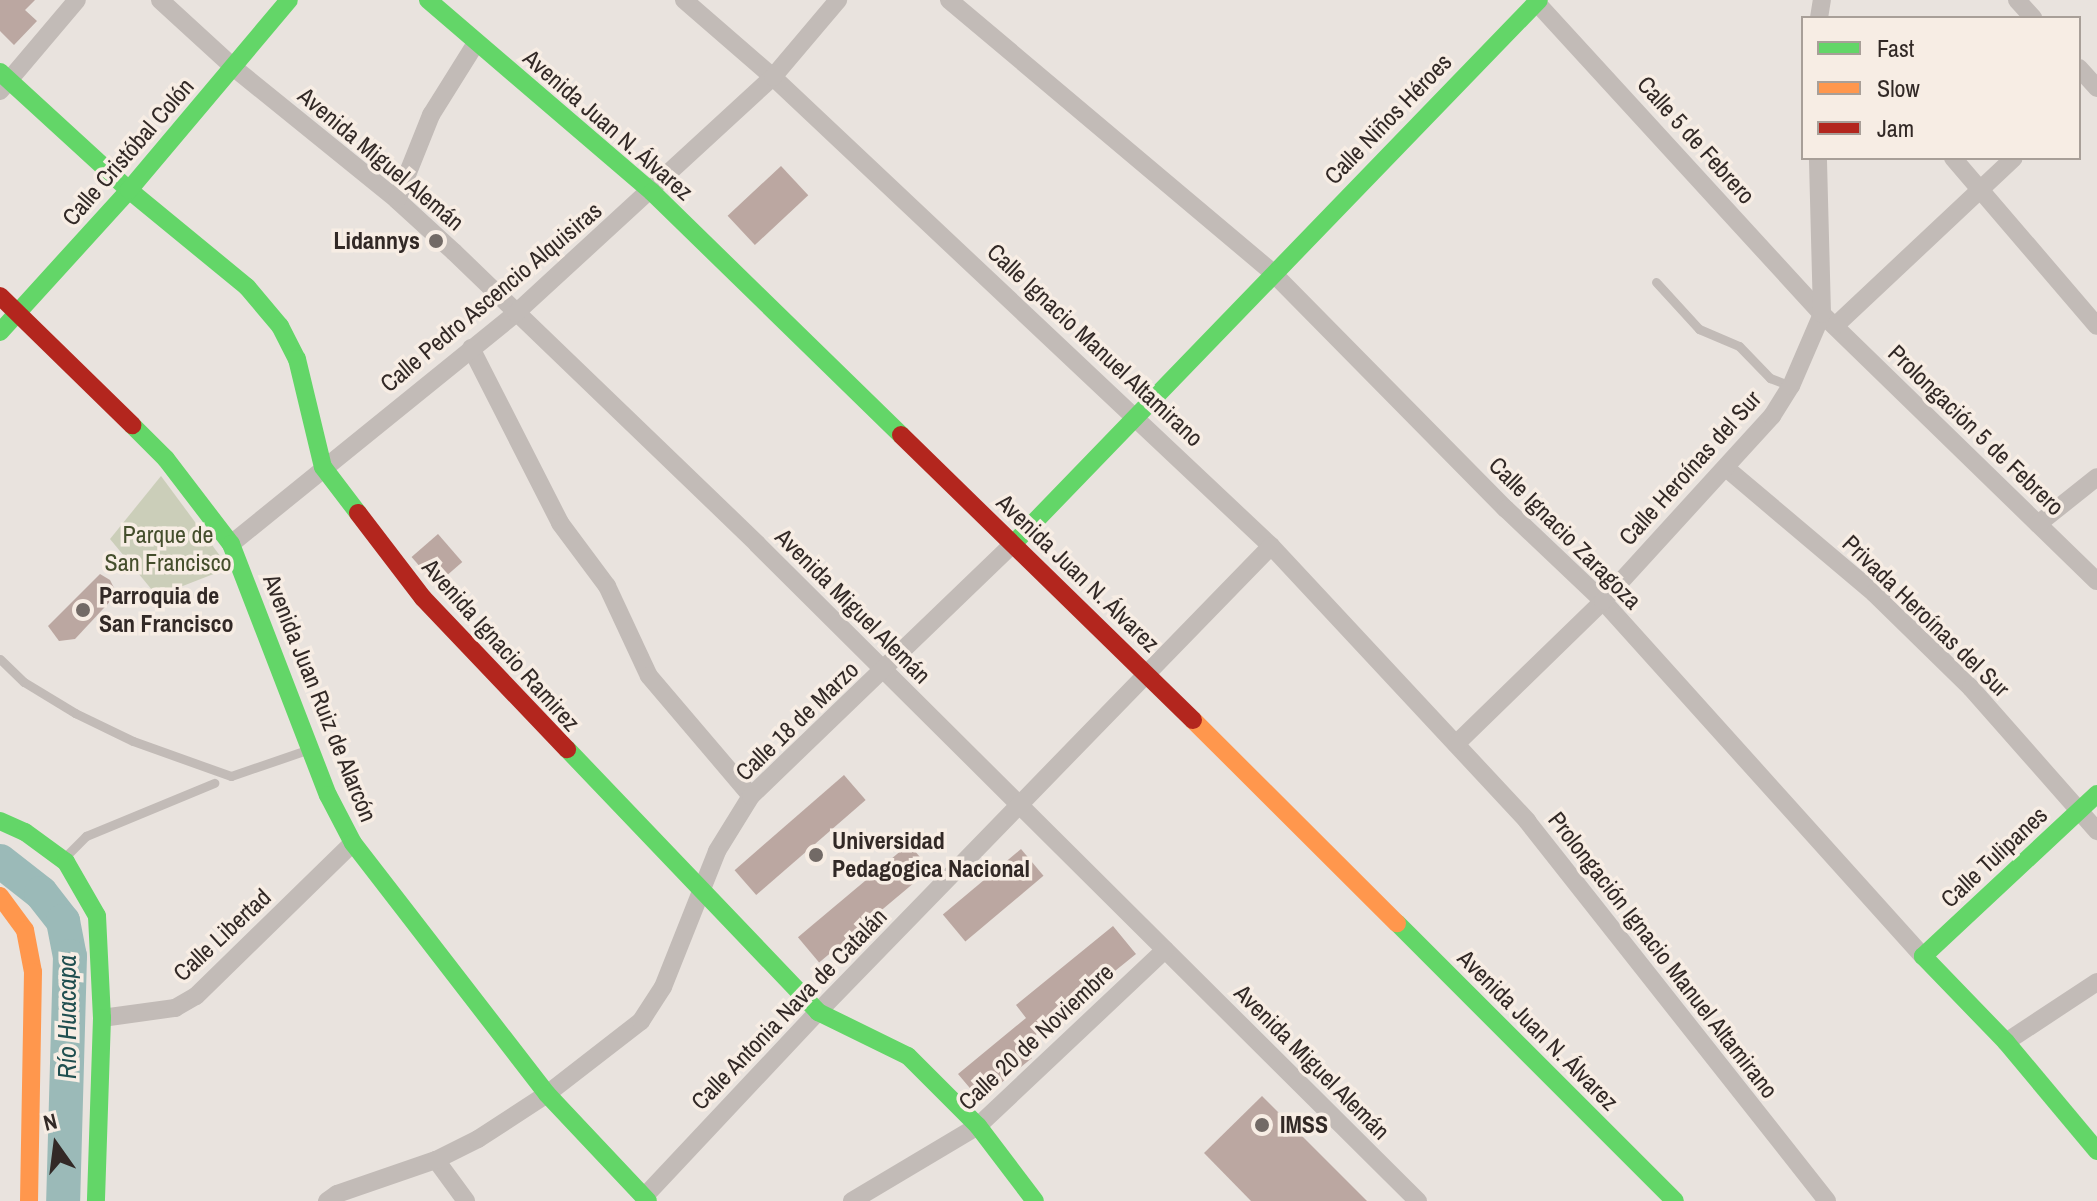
<!DOCTYPE html>
<meta charset="utf-8">
<style>
body{margin:0}
#map{position:relative;width:2097px;height:1201px;overflow:hidden;background:#e9e3de;font-family:"Archivo Narrow",sans-serif}
div>[style]{position:absolute}
.green>*{inset:0;background:#cbceb9}
.river>*{height:34px;margin:-17px;padding:0 17px;transform-origin:17px;border-radius:17px;background:#9bbab8}
.building>*{inset:0;background:#bba7a1;transform-origin:0 0}
.lane>*{height:9px;margin:-4.5px;padding:0 4.5px;transform-origin:4.5px;border-radius:4.5px;background:#c2bbb7}
.street>*{height:18px;margin:-9px;padding:0 9px;transform-origin:9px;border-radius:9px;background:#c2bbb7}
.fast>*{height:18px;margin:-9px;padding:0 9px;transform-origin:9px;border-radius:9px;background:#63d668}
.slow>*{height:18px;margin:-9px;padding:0 9px;transform-origin:9px;border-radius:9px;background:#ff974d}
.jam>*{height:18px;margin:-9px;padding:0 9px;transform-origin:9px;border-radius:9px;background:#b3261e}
.dots>*{width:22px;height:22px;translate:-50% -50%;box-sizing:border-box;border:4px solid #f7ede4;border-radius:50%}
span{translate:-50% -50%;white-space:nowrap;text-align:center;line-height:1.15;-webkit-text-stroke:7px #f7ede4;paint-order:stroke}
.street-label{font-size:24px;color:#322926}
.poi-label{font-size:24px;color:#322926;font-weight:700}
.right{translate:-100% -50%;text-align:right}
.left{translate:0 -50%;text-align:left}
.park-label{font-size:24px;color:#444e2c}
.water-label{font-size:26px;color:#204f50;font-style:italic}
.legend{position:absolute;left:1801px;top:16px;width:280px;height:144px;box-sizing:border-box;background:#f7ede4;border:2px solid #a89f98;margin:0;padding:10px 14px;list-style:none;font-size:24px;color:#322926}
.legend li{display:flex;align-items:center;gap:16px;height:40px}
.legend b{width:40px;border:2px solid #a89f98}
.north{position:absolute;left:16px;top:1105px;width:80px;height:80px;-webkit-text-stroke:6px #f7ede4;paint-order:stroke;rotate:346deg;font-size:22px;font-weight:700;line-height:32px;text-align:center;color:#322926}
.north::after{content:'';display:block;margin:auto;width:28px;height:36px;background:#322926;clip-path:polygon(50% 0,100% 100%,50% 72%,0 100%)}
</style>
<div id="map">
<div class="green">
<i style="clip-path:polygon(161px 476px,229px 568px,157px 596px,110px 539px)"></i>
</div>
<div class="river">
<i style="left:0;top:861px;width:52px;rotate:38deg"></i>
<i style="left:41px;top:893px;width:36px;rotate:52deg"></i>
<i style="left:63px;top:921px;width:36px;rotate:79deg"></i>
<i style="left:70px;top:956px;width:245px;rotate:91.6deg"></i>
</div>
<div class="building">
<i style="clip-path:polygon(0 0,35px 0,25px 10px,37px 21px,14px 45px,0 31px)"></i>
<i style="left:781px;top:166px;width:40px;height:73px;rotate:47deg"></i>
<i style="left:438px;top:534px;width:37px;height:35px;rotate:49deg"></i>
<i style="clip-path:polygon(100px 574px,110px 580px,117px 594px,75px 639px,59px 641px,48px 626px)"></i>
<i style="left:844px;top:775px;width:33px;height:145px;rotate:49deg"></i>
<i style="left:909px;top:844px;width:33px;height:145px;rotate:50deg"></i>
<i style="left:1021px;top:849px;width:35px;height:102px;rotate:50deg"></i>
<i style="clip-path:polygon(1113px 926px,1136px 954px,1022px 1046px,1032px 1058px,980px 1100px,958px 1074px,1026px 1018px,1016px 1005px)"></i>
<i style="clip-path:polygon(1262px 1096px,1367px 1201px,1251px 1201px,1204px 1153px)"></i>
</div>
<div class="lane">
<i style="left:1656px;top:282px;width:64px;rotate:47.5deg"></i>
<i style="left:1699px;top:329px;width:43px;rotate:23deg"></i>
<i style="left:1739px;top:346px;width:45px;rotate:45.9deg"></i>
<i style="left:1770px;top:378px;width:22px;rotate:21deg"></i>
<i style="left:0;top:659px;width:33px;rotate:44deg"></i>
<i style="left:24px;top:682px;width:60px;rotate:31.3deg"></i>
<i style="left:75px;top:713px;width:64px;rotate:25.8deg"></i>
<i style="left:133px;top:741px;width:104px;rotate:19.7deg"></i>
<i style="left:231px;top:776px;width:83px;rotate:-18.9deg"></i>
<i style="left:65px;top:857px;width:30px;rotate:-45deg"></i>
<i style="left:86px;top:836px;width:139px;rotate:-22.5deg"></i>
</div>
<div class="street">
<i style="left:160px;top:0;width:99px;rotate:42.5deg"></i>
<i style="left:233px;top:67px;width:211px;rotate:39deg"></i>
<i style="left:397px;top:200px;width:77px;rotate:42.4deg"></i>
<i style="left:454px;top:252px;width:421px;rotate:43.9deg"></i>
<i style="left:757px;top:544px;width:932px;rotate:44.83deg"></i>
<i style="left:684px;top:0;width:118px;rotate:40.9deg"></i>
<i style="left:773px;top:77px;width:684px;rotate:43.28deg"></i>
<i style="left:1271px;top:546px;width:376px;rotate:47deg"></i>
<i style="left:1527px;top:821px;width:484px;rotate:51.7deg"></i>
<i style="left:949px;top:0;width:422px;rotate:40.1deg"></i>
<i style="left:1272px;top:272px;width:333px;rotate:45.4deg"></i>
<i style="left:1506px;top:509px;width:134px;rotate:43.5deg"></i>
<i style="left:1603px;top:601px;width:478px;rotate:48deg"></i>
<i style="left:2017px;top:0;width:24px;rotate:48deg"></i>
<i style="left:1536px;top:2px;width:423px;rotate:47.5deg"></i>
<i style="left:1822px;top:314px;width:383px;rotate:44.2deg"></i>
<i style="left:1819px;top:18px;width:18px;rotate:-81deg"></i>
<i style="left:2079px;top:68px;width:27px;rotate:48deg"></i>
<i style="left:0;top:91px;width:119px;rotate:-49.8deg"></i>
<i style="left:1953px;top:158px;width:221px;rotate:49.4deg"></i>
<i style="left:397px;top:200px;width:92px;rotate:-68.2deg"></i>
<i style="left:431px;top:115px;width:85px;rotate:-58deg"></i>
<i style="left:1835px;top:326px;width:245px;rotate:-43.2deg"></i>
<i style="left:471px;top:348px;width:196px;rotate:63deg"></i>
<i style="left:560px;top:523px;width:79px;rotate:53.3deg"></i>
<i style="left:607px;top:586px;width:99px;rotate:65deg"></i>
<i style="left:649px;top:676px;width:157px;rotate:49.6deg"></i>
<i style="left:1726px;top:468px;width:194px;rotate:40.2deg"></i>
<i style="left:1874px;top:593px;width:136px;rotate:44.4deg"></i>
<i style="left:1971px;top:688px;width:191px;rotate:48.6deg"></i>
<i style="left:2038px;top:524px;width:75px;rotate:-38.5deg"></i>
<i style="left:231px;top:544px;width:367px;rotate:-39deg"></i>
<i style="left:516px;top:313px;width:349px;rotate:-42.6deg"></i>
<i style="left:773px;top:77px;width:101px;rotate:-49.8deg"></i>
<i style="left:1456px;top:744px;width:205px;rotate:-44.2deg"></i>
<i style="left:1603px;top:601px;width:251px;rotate:-47.6deg"></i>
<i style="left:1772px;top:416px;width:36px;rotate:-58deg"></i>
<i style="left:1791px;top:386px;width:78px;rotate:-66.7deg"></i>
<i style="left:1822px;top:314px;width:156px;rotate:-91.5deg"></i>
<i style="left:102px;top:1018px;width:74px;rotate:-7.8deg"></i>
<i style="left:175px;top:1008px;width:24px;rotate:-30deg"></i>
<i style="left:196px;top:996px;width:219px;rotate:-44.3deg"></i>
<i style="left:2006px;top:1042px;width:109px;rotate:-33.4deg"></i>
<i style="left:436px;top:1160px;width:51px;rotate:53.8deg"></i>
<i style="left:644px;top:1197px;width:254px;rotate:-46.8deg"></i>
<i style="left:818px;top:1012px;width:650px;rotate:-45.81deg"></i>
<i style="left:327px;top:1201px;width:12px;rotate:-35deg"></i>
<i style="left:337px;top:1194px;width:105px;rotate:-19deg"></i>
<i style="left:436px;top:1160px;width:47px;rotate:-26.6deg"></i>
<i style="left:478px;top:1139px;width:82px;rotate:-33.1deg"></i>
<i style="left:547px;top:1094px;width:119px;rotate:-37.8deg"></i>
<i style="left:641px;top:1021px;width:40px;rotate:-57.1deg"></i>
<i style="left:663px;top:987px;width:146px;rotate:-68.3deg"></i>
<i style="left:717px;top:851px;width:65px;rotate:-58.3deg"></i>
<i style="left:751px;top:796px;width:365px;rotate:-43.9deg"></i>
<i style="left:852px;top:1201px;width:147px;rotate:-30.8deg"></i>
<i style="left:978px;top:1126px;width:257px;rotate:-43.3deg"></i>
</div>
<div class="fast">
<i style="left:428px;top:0;width:295px;rotate:40.6deg"></i>
<i style="left:652px;top:192px;width:348px;rotate:44.3deg"></i>
<i style="left:0;top:72px;width:175px;rotate:42.5deg"></i>
<i style="left:129px;top:190px;width:153px;rotate:39.4deg"></i>
<i style="left:247px;top:287px;width:51px;rotate:49.8deg"></i>
<i style="left:280px;top:326px;width:37px;rotate:63deg"></i>
<i style="left:297px;top:359px;width:111px;rotate:76.5deg"></i>
<i style="left:323px;top:467px;width:58px;rotate:52.7deg"></i>
<i style="left:0;top:332px;width:192px;rotate:-47.7deg"></i>
<i style="left:129px;top:190px;width:248px;rotate:-49.9deg"></i>
<i style="left:132px;top:425px;width:48px;rotate:45deg"></i>
<i style="left:166px;top:459px;width:107px;rotate:52.6deg"></i>
<i style="left:231px;top:544px;width:269px;rotate:68.9deg"></i>
<i style="left:328px;top:795px;width:54px;rotate:62.5deg"></i>
<i style="left:353px;top:843px;width:317px;rotate:52.3deg"></i>
<i style="left:547px;top:1094px;width:147px;rotate:46.7deg"></i>
<i style="left:1014px;top:543px;width:755px;rotate:-45.97deg"></i>
<i style="left:567px;top:749px;width:364px;rotate:46.3deg"></i>
<i style="left:818px;top:1012px;width:100px;rotate:26.1deg"></i>
<i style="left:908px;top:1056px;width:99px;rotate:45deg"></i>
<i style="left:978px;top:1126px;width:94px;rotate:52.8deg"></i>
<i style="left:2097px;top:794px;width:238px;rotate:137deg"></i>
<i style="left:1923px;top:956px;width:120px;rotate:46deg"></i>
<i style="left:2006px;top:1042px;width:142px;rotate:50.1deg"></i>
<i style="left:0;top:821px;width:27px;rotate:24deg"></i>
<i style="left:25px;top:832px;width:51px;rotate:36.2deg"></i>
<i style="left:66px;top:862px;width:62px;rotate:60.1deg"></i>
<i style="left:97px;top:916px;width:102px;rotate:87.2deg"></i>
<i style="left:102px;top:1018px;width:183px;rotate:91.9deg"></i>
<i style="left:1397px;top:923px;width:393px;rotate:45deg"></i>
</div>
<div class="slow">
<i style="left:1193px;top:720px;width:288px;rotate:44.9deg"></i>
<i style="left:0;top:896px;width:42px;rotate:53.7deg"></i>
<i style="left:25px;top:930px;width:43px;rotate:79.2deg"></i>
<i style="left:33px;top:972px;width:229px;rotate:91deg"></i>
</div>
<div class="jam">
<i style="left:0;top:296px;width:185px;rotate:44.3deg"></i>
<i style="left:901px;top:435px;width:408px;rotate:44.3deg"></i>
<i style="left:358px;top:513px;width:107px;rotate:52.6deg"></i>
<i style="left:423px;top:598px;width:209px;rotate:46.4deg"></i>
</div>
<div class="dots">
<i style="left:436px;top:241px;background:#726a66"></i>
<i style="left:83px;top:610px;background:#726a66"></i>
<i style="left:816px;top:855px;background:#726a66"></i>
<i style="left:1262px;top:1125px;background:#726a66"></i>
</div>
<div class="street-label">
<span style="left:1388px;top:119px;rotate:-46deg">Calle Niños Héroes</span>
<span style="left:608px;top:125px;rotate:41deg">Avenida Juan N. Álvarez</span>
<span style="left:1696px;top:140px;rotate:48deg">Calle 5 de Febrero</span>
<span style="left:128px;top:152px;rotate:-49deg">Calle Cristóbal Colón</span>
<span style="left:381px;top:159px;rotate:40deg">Avenida Miguel Alemán</span>
<span style="left:491px;top:297px;rotate:-40deg">Calle Pedro Ascencio Alquisiras</span>
<span style="left:1095px;top:345px;rotate:43deg">Calle Ignacio Manuel Altamirano</span>
<span style="left:1976px;top:430px;rotate:44deg">Prolongación 5 de Febrero</span>
<span style="left:1690px;top:468px;rotate:-48deg">Calle Heroínas del Sur</span>
<span style="left:1565px;top:533px;rotate:45deg">Calle Ignacio Zaragoza</span>
<span style="left:1078px;top:573px;rotate:44deg">Avenida Juan N. Álvarez</span>
<span style="left:853px;top:606px;rotate:45deg">Avenida Miguel Alemán</span>
<span style="left:1926px;top:616px;rotate:44deg">Privada Heroínas del Sur</span>
<span style="left:501px;top:645px;rotate:48deg">Avenida Ignacio Ramirez</span>
<span style="left:320px;top:698px;rotate:68deg">Avenida Juan Ruiz de Alarcón</span>
<span style="left:797px;top:721px;rotate:-44deg">Calle 18 de Marzo</span>
<span style="left:1994px;top:857px;rotate:-43deg">Calle Tulipanes</span>
<span style="left:222px;top:935px;rotate:-43deg">Calle Libertad</span>
<span style="left:1663px;top:955px;rotate:52deg">Prolongación Ignacio Manuel Altamirano</span>
<span style="left:789px;top:1009px;rotate:-46deg">Calle Antonia Nava de Catalán</span>
<span style="left:1538px;top:1030px;rotate:45deg">Avenida Juan N. Álvarez</span>
<span style="left:1036px;top:1037px;rotate:-43deg">Calle 20 de Noviembre</span>
<span style="left:1312px;top:1062px;rotate:45deg">Avenida Miguel Alemán</span>
</div>
<div class="poi-label">
<span class="right" style="left:420px;top:241px">Lidannys</span>
<span class="left" style="left:99px;top:610px">Parroquia de<br>San Francisco</span>
<span class="left" style="left:832px;top:855px">Universidad<br>Pedagogica Nacional</span>
<span class="left" style="left:1280px;top:1125px">IMSS</span>
</div>
<div class="park-label">
<span style="left:168px;top:549px">Parque de<br>San Francisco</span>
</div>
<div class="water-label">
<span style="left:67px;top:1017px;rotate:-90deg">Río Huacapa</span>
</div>
<ul class="legend">
<li><b style="height:10px;background:#63d668"></b>Fast</li>
<li><b style="height:10px;background:#ff974d"></b>Slow</li>
<li><b style="height:10px;background:#b3261e"></b>Jam</li>
</ul>
<div class="north">N</div>
</div>
